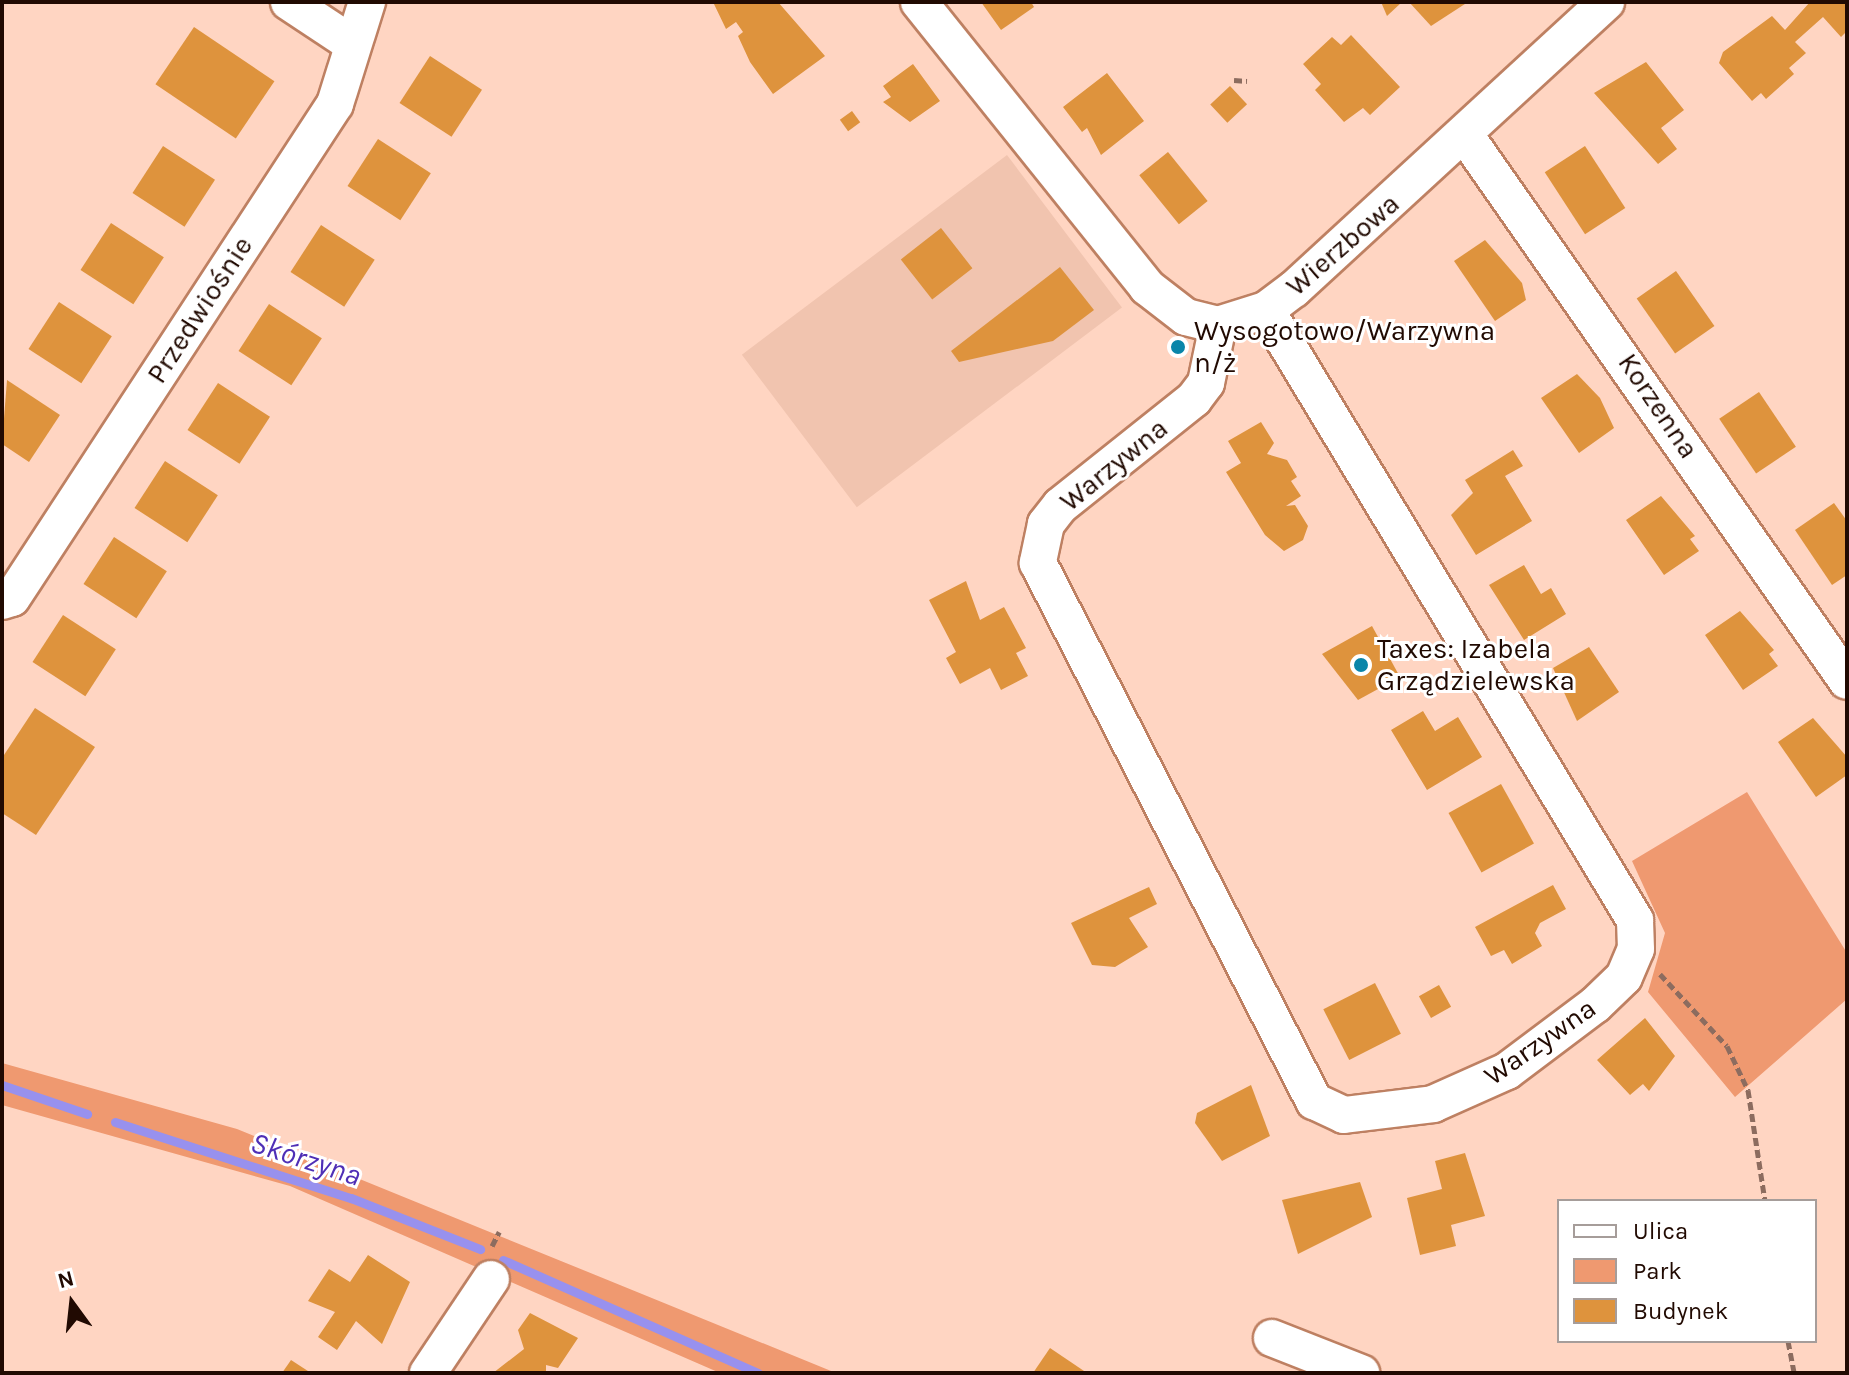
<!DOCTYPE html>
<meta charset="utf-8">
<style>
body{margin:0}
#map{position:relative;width:1849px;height:1375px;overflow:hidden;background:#ffd5c2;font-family:Karla,sans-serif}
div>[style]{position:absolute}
.built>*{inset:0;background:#f1c4af;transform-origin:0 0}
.green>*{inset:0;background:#ef9970}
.stream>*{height:9px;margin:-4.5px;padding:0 4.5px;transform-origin:4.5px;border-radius:4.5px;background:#9891ee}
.building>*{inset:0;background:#de933d;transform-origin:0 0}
.path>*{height:5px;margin-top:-2.5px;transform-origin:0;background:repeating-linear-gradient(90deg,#8c6c5f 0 8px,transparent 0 12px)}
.roads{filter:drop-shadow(2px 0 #be8062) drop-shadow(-2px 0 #be8062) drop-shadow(0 2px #be8062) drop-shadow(0 -2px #be8062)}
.street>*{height:36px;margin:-18px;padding:0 18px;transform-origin:18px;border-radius:18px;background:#fff}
.dots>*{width:22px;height:22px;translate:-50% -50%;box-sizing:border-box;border:4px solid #fff;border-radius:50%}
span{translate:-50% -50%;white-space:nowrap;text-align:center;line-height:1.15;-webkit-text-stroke:6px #fff;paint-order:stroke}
.street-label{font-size:28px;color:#210a02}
.poi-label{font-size:28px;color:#210a02}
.left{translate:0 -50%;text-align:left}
.water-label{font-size:30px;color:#4f2fb6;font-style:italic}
.frame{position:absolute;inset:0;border:4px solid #210a02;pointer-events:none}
.legend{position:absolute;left:1557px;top:1199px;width:260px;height:144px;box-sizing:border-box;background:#fff;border:2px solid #a69d9a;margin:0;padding:10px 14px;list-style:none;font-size:24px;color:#210a02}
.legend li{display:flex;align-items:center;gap:16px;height:40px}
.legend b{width:40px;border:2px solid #a69d9a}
.north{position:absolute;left:32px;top:1263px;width:80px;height:80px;-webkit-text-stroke:6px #fff;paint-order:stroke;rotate:345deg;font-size:22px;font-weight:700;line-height:32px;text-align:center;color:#210a02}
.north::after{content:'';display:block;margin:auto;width:28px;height:36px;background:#210a02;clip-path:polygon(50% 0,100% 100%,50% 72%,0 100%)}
</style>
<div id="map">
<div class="built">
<i style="left:1007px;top:155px;width:191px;height:332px;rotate:53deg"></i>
</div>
<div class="green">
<i style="clip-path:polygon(1747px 792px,1847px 953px,1847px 999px,1735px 1097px,1648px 992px,1665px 933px,1632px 861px)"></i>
<i style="clip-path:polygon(2px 1063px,237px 1129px,836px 1373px,720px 1373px,290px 1186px,2px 1105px)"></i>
</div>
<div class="stream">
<i style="left:2px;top:1085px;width:90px;rotate:18.8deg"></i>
<i style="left:115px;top:1122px;width:248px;rotate:17.9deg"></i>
<i style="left:351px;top:1198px;width:139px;rotate:21.6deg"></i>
<i style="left:503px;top:1260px;width:279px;rotate:23.9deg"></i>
</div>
<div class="building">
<i style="clip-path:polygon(713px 2px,778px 2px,825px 56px,773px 94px,750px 62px,738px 36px,743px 32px,736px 22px,726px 29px)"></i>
<i style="clip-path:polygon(981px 2px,1031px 2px,1034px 7px,1001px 30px)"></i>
<i style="clip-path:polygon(1381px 2px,1402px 2px,1387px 16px)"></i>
<i style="clip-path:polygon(1409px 2px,1468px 2px,1431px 26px)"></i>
<i style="clip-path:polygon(1810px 2px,1847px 2px,1847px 31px,1841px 37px,1823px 17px,1795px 42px,1806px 53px,1789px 68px,1794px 74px,1766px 99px,1761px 93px,1752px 101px,1719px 63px,1723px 52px,1772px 16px,1785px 30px)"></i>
<i style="left:194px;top:27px;width:97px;height:69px;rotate:34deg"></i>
<i style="clip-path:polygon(1351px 35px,1400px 87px,1370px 115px,1363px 108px,1344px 122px,1315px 90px,1321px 84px,1303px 64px,1332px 37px,1341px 45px)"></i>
<i style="left:430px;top:56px;width:62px;height:56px;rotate:33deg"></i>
<i style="clip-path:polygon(1646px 62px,1684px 110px,1661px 128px,1677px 149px,1658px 164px,1594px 93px)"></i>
<i style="clip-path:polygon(913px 64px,940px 101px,910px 122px,883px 102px,891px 97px,883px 86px)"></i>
<i style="clip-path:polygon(1107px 73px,1144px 121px,1101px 155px,1087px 128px,1082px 132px,1063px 107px)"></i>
<i style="left:1230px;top:86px;width:25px;height:27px;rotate:47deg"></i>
<i style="left:852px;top:111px;width:14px;height:15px;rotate:54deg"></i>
<i style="left:378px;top:139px;width:63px;height:56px;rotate:33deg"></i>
<i style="left:163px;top:146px;width:62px;height:56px;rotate:33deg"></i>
<i style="left:1585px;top:146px;width:74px;height:48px;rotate:57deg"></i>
<i style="left:1168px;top:152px;width:63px;height:37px;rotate:51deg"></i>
<i style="left:111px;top:223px;width:63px;height:56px;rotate:33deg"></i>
<i style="left:321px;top:225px;width:64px;height:56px;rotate:33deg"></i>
<i style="left:941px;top:228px;width:51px;height:51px;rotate:52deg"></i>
<i style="clip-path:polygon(1485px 240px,1522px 283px,1526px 300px,1495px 321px,1454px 261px)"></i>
<i style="clip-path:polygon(1060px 267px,1094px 310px,1053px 341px,959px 362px,951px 351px)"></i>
<i style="left:1676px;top:271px;width:67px;height:48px;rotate:55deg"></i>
<i style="left:59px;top:302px;width:63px;height:56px;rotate:33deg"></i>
<i style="left:269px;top:304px;width:63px;height:56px;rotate:33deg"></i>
<i style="clip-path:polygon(1577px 374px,1600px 398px,1614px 428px,1579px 453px,1541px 398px)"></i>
<i style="clip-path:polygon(7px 380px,60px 415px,29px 462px,2px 444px)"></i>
<i style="left:218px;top:383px;width:62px;height:56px;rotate:33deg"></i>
<i style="left:1759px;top:392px;width:66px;height:48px;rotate:56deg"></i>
<i style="clip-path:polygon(1261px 422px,1274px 443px,1267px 454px,1287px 460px,1297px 477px,1291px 481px,1301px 496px,1286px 506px,1295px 505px,1308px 526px,1303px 540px,1284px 551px,1265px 535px,1226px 472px,1241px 463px,1228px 441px)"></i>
<i style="clip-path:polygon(1513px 450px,1523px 466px,1505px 476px,1532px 521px,1476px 555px,1451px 515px,1473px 493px,1465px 480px)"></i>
<i style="left:165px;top:461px;width:63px;height:56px;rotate:33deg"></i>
<i style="clip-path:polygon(1661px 496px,1695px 536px,1690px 539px,1699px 551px,1664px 575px,1626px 520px)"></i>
<i style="clip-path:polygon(1834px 503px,1847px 521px,1847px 575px,1832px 585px,1795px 530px)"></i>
<i style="left:114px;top:537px;width:63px;height:56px;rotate:33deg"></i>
<i style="clip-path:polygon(1524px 565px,1541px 594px,1551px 588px,1566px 614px,1524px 640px,1489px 585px)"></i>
<i style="clip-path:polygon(966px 581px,980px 620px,1004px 607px,1026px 648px,1016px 653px,1028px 676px,1001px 690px,990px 668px,960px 684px,946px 658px,956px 652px,929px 600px)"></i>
<i style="clip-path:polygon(1740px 611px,1774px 650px,1769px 654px,1778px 666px,1743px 690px,1705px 635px)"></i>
<i style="left:63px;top:615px;width:63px;height:56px;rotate:33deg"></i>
<i style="clip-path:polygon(1372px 626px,1400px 677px,1358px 700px,1322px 654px)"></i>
<i style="clip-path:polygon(1589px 647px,1619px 692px,1577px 721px,1553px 668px)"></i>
<i style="clip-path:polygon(35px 708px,95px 747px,36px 835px,2px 813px,2px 758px)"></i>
<i style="clip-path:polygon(1423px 711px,1435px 731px,1458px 717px,1482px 757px,1427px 790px,1391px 730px)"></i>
<i style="clip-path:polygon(1813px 718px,1847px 757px,1847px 775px,1816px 797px,1778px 742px)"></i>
<i style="left:1501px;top:784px;width:68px;height:60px;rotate:61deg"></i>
<i style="clip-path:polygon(1553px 885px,1566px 909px,1540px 923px,1535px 933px,1542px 946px,1512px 964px,1504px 950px,1491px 956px,1475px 927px)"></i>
<i style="clip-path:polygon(1149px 887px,1157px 904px,1129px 918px,1148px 947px,1115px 967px,1092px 965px,1071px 923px)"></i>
<i style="left:1375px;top:983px;width:57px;height:58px;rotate:63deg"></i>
<i style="left:1439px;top:985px;width:25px;height:23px;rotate:61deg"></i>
<i style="clip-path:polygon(1645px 1018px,1675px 1056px,1649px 1091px,1643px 1084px,1630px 1095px,1597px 1060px)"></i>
<i style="clip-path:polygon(1251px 1085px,1270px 1136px,1222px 1161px,1195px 1123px,1197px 1113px)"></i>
<i style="clip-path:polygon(1465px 1153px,1485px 1216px,1451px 1225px,1456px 1246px,1420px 1255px,1407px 1198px,1442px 1189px,1435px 1161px)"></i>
<i style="clip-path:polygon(1360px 1182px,1372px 1217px,1298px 1254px,1282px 1200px)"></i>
<i style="clip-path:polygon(368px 1255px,410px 1282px,382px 1344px,356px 1321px,337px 1350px,318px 1337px,335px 1312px,308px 1301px,329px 1269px,350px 1282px)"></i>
<i style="clip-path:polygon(530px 1313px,578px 1338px,558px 1368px,546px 1365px,546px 1373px,493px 1373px,524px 1349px,518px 1330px)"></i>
<i style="clip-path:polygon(1050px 1348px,1087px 1373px,1033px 1373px)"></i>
<i style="clip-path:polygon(291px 1360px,311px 1373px,282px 1373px)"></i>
</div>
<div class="path">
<i style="left:1234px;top:80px;width:13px;rotate:4deg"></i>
<i style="left:1660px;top:974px;width:98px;rotate:47.1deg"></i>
<i style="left:1727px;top:1046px;width:49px;rotate:64.5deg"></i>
<i style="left:1748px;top:1090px;width:112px;rotate:81.3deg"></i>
<i style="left:492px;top:1246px;width:16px;rotate:-63deg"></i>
<i style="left:1788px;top:1341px;width:33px;rotate:79deg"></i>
</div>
<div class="roads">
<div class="street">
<i style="left:289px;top:2px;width:74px;rotate:33.5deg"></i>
<i style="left:919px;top:2px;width:365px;rotate:51.3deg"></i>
<i style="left:1147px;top:287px;width:49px;rotate:37.6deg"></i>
<i style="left:1186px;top:317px;width:33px;rotate:14deg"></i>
<i style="left:1218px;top:325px;width:50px;rotate:-17.4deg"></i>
<i style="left:1266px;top:310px;width:35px;rotate:-37deg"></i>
<i style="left:1294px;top:289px;width:424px;rotate:-42.6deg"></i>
<i style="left:1465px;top:135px;width:666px;rotate:55.02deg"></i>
<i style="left:1218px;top:325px;width:59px;rotate:101.7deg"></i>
<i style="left:1206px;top:383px;width:20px;rotate:127deg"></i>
<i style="left:1194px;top:399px;width:171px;rotate:141.4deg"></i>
<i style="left:1060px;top:506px;width:23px;rotate:128deg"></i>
<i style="left:1046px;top:524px;width:40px;rotate:102deg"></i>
<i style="left:1038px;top:563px;width:605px;rotate:62.84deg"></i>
<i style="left:1314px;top:1101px;width:33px;rotate:25deg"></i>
<i style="left:1344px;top:1115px;width:90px;rotate:-7deg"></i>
<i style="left:1433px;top:1104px;width:81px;rotate:-24deg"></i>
<i style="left:1507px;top:1071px;width:110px;rotate:-36.9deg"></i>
<i style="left:1595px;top:1005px;width:40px;rotate:-44deg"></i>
<i style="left:1624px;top:977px;width:30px;rotate:-67deg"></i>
<i style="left:1636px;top:949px;width:29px;rotate:-92deg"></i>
<i style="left:1635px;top:920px;width:713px;rotate:-121.17deg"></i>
<i style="left:2px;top:601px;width:10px;rotate:-17deg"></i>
<i style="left:12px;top:598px;width:590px;rotate:-56.82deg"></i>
<i style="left:335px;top:104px;width:107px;rotate:-72.6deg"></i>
<i style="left:1272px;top:1338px;width:96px;rotate:21.5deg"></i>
<i style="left:428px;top:1373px;width:113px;rotate:-56.2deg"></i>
</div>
</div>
<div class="dots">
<i style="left:1178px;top:347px;background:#0985a9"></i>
<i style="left:1361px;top:665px;background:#0985a9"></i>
</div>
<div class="street-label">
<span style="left:1343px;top:245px;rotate:-41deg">Wierzbowa</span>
<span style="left:200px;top:310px;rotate:-57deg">Przedwiośnie</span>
<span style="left:1658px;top:406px;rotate:56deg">Korzenna</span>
<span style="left:1114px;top:465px;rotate:-39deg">Warzywna</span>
<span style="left:1540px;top:1042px;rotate:-35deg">Warzywna</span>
</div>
<div class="poi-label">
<span class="left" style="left:1194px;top:347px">Wysogotowo/Warzywna<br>n/ż</span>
<span class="left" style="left:1377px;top:665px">Taxes: Izabela<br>Grządzielewska</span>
</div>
<div class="water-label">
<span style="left:306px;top:1159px;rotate:18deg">Skórzyna</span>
</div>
<div class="frame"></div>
<ul class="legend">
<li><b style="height:10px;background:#fff"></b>Ulica</li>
<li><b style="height:22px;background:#ef9970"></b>Park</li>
<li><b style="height:22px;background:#de933d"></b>Budynek</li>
</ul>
<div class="north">N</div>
</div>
